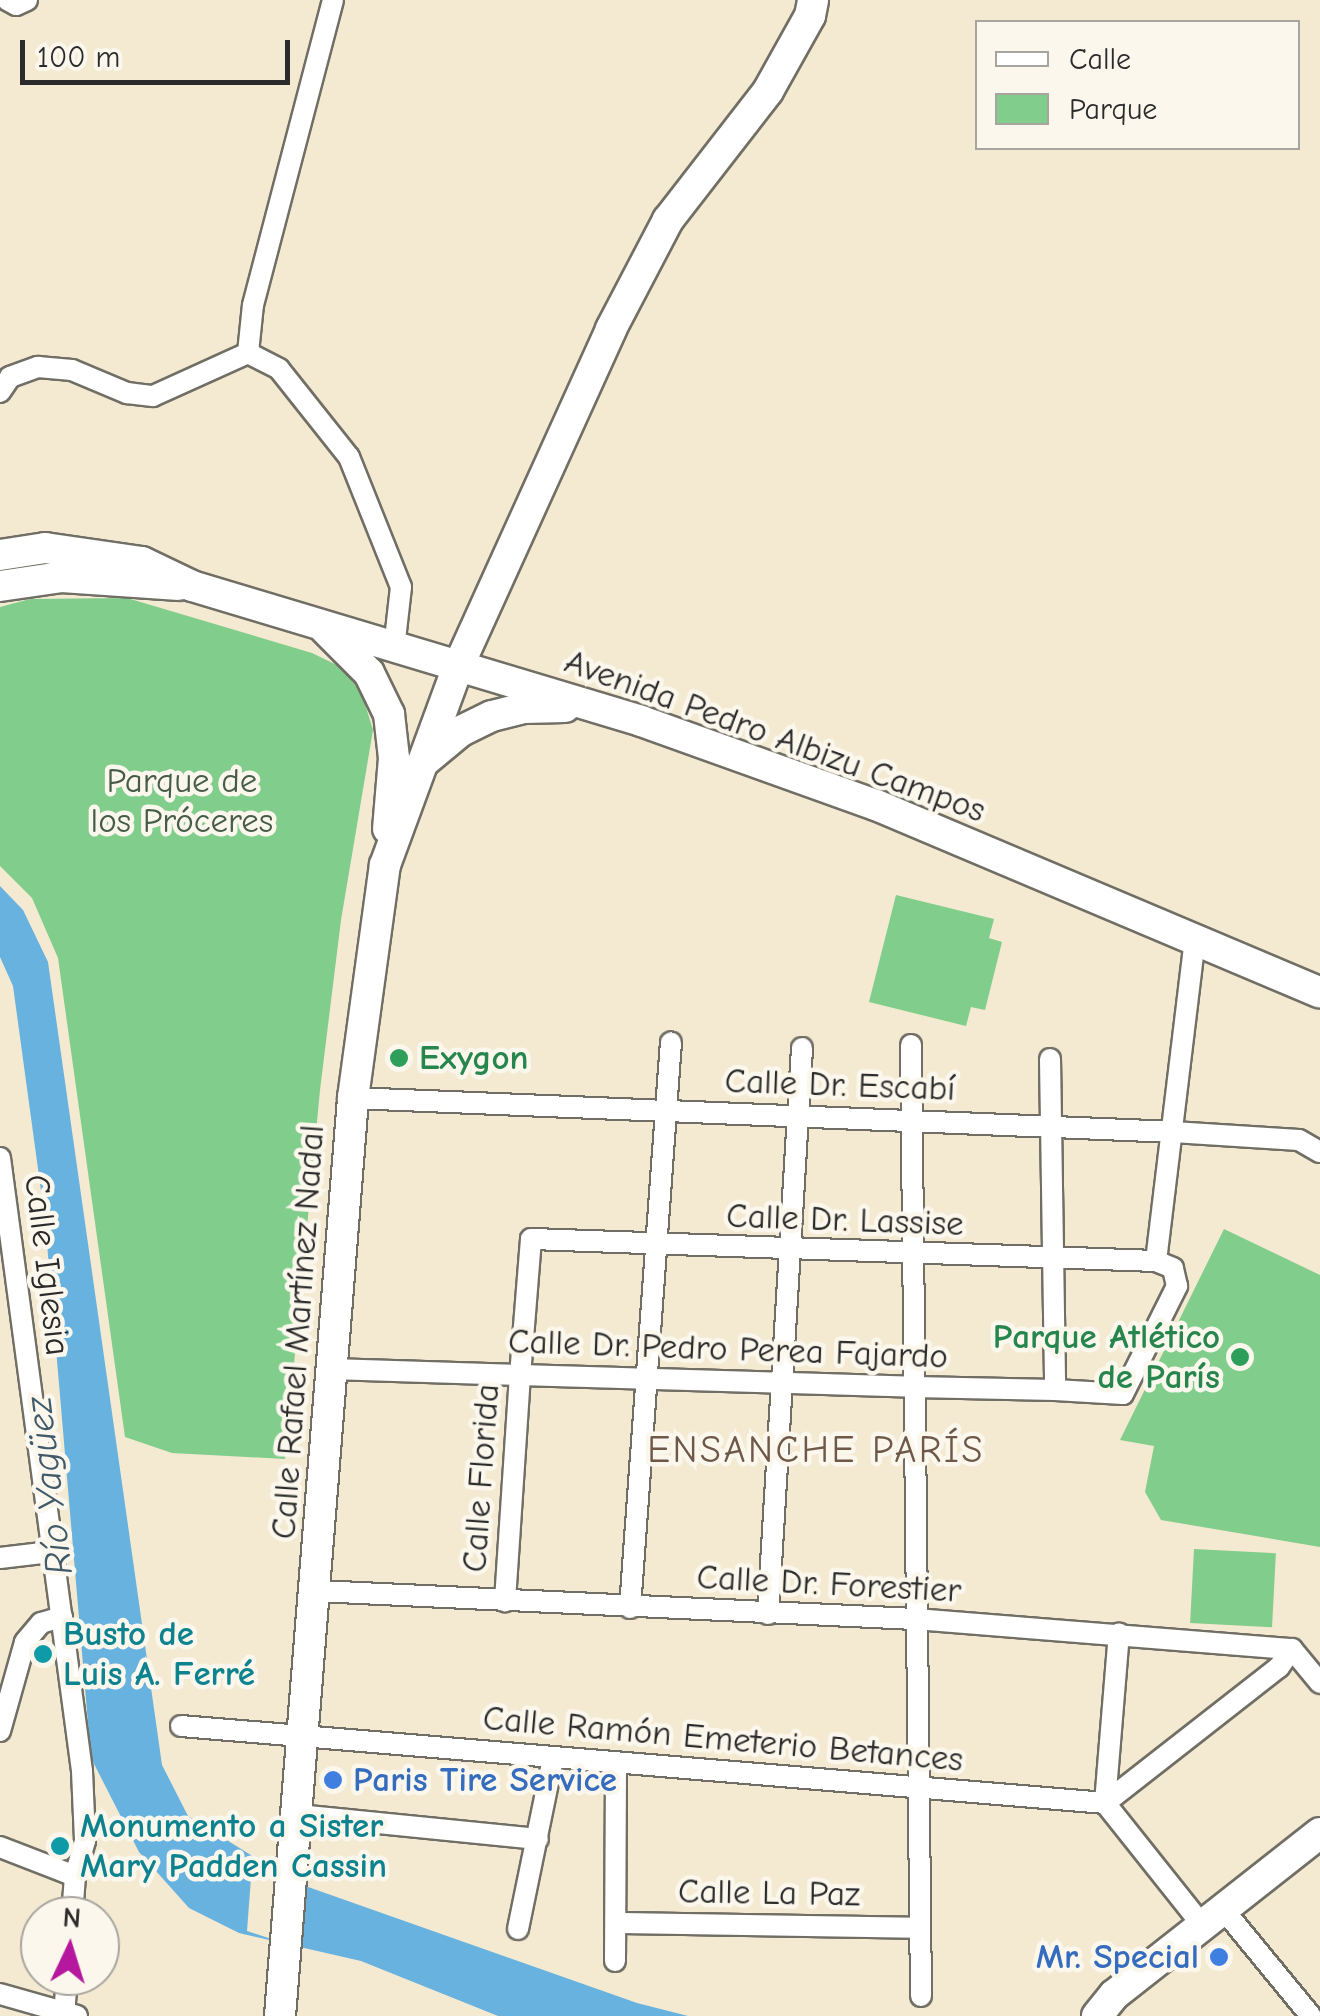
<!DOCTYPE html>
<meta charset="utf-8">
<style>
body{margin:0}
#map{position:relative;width:1320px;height:2016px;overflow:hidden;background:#f4e9d1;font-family:"Comic Neue",sans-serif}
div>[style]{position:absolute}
.green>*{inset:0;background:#81cd8b;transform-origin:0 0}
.water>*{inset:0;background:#67b2df}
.pier>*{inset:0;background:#f4e9d1}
.roads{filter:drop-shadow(2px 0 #716e65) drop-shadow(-2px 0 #716e65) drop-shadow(0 2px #716e65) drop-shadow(0 -2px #716e65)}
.minor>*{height:20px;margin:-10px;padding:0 10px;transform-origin:10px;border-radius:10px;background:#fff}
.primary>*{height:30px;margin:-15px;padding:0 15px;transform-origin:15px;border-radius:15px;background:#fff}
.dots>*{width:28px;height:28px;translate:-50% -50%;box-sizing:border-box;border:5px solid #fbf7ec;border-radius:50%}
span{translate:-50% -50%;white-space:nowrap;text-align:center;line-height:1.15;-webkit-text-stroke:9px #fbf7ec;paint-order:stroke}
.street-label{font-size:35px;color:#2b2b2b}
.park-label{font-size:35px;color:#455c48}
.leisure-label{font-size:35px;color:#27864d;font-weight:700}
.left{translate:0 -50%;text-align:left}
.right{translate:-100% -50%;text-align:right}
.culture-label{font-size:35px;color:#0d838f;font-weight:700}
.shop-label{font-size:35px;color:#366cbe;font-weight:700}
.neighbourhood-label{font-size:38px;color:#6e5949;letter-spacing:2.5px}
.water-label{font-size:38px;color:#405a6a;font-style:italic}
.legend{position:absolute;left:975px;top:20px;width:325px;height:130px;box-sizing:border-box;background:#fbf7ec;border:2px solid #a8a59f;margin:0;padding:12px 18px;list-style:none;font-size:30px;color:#2b2b2b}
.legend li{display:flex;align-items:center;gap:20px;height:50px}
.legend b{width:50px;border:2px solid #a8a59f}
.north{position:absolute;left:20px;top:1896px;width:100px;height:100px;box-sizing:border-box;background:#fbf7ec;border:2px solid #a8a59f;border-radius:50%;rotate:4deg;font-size:28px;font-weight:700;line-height:40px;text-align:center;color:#2b2b2b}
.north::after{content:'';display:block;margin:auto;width:35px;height:45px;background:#b5179e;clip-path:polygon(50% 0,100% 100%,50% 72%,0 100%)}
.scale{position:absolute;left:20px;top:40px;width:270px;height:45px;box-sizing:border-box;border:5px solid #2b2b2b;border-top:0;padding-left:12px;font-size:30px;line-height:35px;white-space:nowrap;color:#2b2b2b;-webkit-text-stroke:8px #fbf7ec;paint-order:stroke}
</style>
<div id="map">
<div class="green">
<i style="clip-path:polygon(127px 598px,312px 653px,343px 668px,362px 694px,373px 730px,341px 920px,320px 1090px,285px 1459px,172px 1453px,125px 1437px,58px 958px,32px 898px,0 866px,0 607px,30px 599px)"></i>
<i style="clip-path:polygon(896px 895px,994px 919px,989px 938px,1002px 942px,985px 1010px,971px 1007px,966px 1026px,869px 1002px)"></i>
<i style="clip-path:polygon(1224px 1229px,1320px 1275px,1320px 1547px,1161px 1520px,1145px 1492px,1154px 1446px,1120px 1440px)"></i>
<i style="left:1194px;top:1549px;width:82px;height:74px;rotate:3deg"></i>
</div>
<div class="water">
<i style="clip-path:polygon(0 886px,23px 910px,48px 962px,162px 1765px,188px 1816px,294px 1882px,637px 2003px,688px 2016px,498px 2016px,361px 1961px,239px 1933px,189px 1908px,139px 1852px,91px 1758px,45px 1220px,13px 986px,0 957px)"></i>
</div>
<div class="pier">
<i style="clip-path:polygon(253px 1851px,296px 1877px,296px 1947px,247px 1931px)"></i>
</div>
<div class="roads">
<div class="minor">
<i style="left:7px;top:0;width:10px;rotate:29deg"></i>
<i style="left:16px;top:5px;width:12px;rotate:-24deg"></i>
<i style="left:248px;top:353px;width:35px;rotate:27deg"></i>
<i style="left:279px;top:369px;width:112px;rotate:51.5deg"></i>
<i style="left:349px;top:457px;width:140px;rotate:68.2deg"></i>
<i style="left:401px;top:587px;width:61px;rotate:96.5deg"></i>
<i style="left:0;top:392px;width:18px;rotate:-56deg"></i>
<i style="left:10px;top:377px;width:30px;rotate:-20deg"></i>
<i style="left:38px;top:367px;width:34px;rotate:5deg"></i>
<i style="left:72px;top:370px;width:60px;rotate:22.7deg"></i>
<i style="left:127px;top:393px;width:26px;rotate:7deg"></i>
<i style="left:153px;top:396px;width:104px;rotate:-24.4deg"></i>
<i style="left:248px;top:353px;width:48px;rotate:-84.1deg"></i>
<i style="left:253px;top:305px;width:315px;rotate:-75.3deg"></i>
<i style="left:911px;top:1045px;width:951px;rotate:89.4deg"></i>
<i style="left:1050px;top:1059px;width:331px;rotate:89.1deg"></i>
<i style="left:353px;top:1098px;width:821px;rotate:2.37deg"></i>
<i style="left:1173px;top:1132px;width:126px;rotate:3.6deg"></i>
<i style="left:1299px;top:1140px;width:24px;rotate:30deg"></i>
<i style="left:0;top:1158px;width:618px;rotate:82.38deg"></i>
<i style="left:82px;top:1771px;width:70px;rotate:87.5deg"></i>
<i style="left:85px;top:1841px;width:36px;rotate:106deg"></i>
<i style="left:75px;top:1876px;width:40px;rotate:94.3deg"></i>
<i style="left:1156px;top:1261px;width:322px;rotate:-83.1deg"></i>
<i style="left:331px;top:1369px;width:189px;rotate:1.8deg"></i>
<i style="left:520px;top:1375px;width:394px;rotate:1.7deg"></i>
<i style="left:914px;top:1387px;width:141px;rotate:1.2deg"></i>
<i style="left:1055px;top:1390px;width:68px;rotate:3.4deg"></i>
<i style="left:1123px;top:1394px;width:121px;rotate:-63.4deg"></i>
<i style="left:1177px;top:1286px;width:18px;rotate:-103deg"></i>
<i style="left:1173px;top:1268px;width:18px;rotate:-158deg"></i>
<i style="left:1156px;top:1261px;width:625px;rotate:-177.98deg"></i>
<i style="left:531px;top:1239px;width:136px;rotate:94.6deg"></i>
<i style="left:520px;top:1375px;width:227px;rotate:93.8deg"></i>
<i style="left:0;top:1558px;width:51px;rotate:-6.7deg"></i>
<i style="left:317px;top:1591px;width:600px;rotate:2.68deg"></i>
<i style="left:916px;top:1619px;width:377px;rotate:4.6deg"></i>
<i style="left:1292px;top:1649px;width:44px;rotate:50.5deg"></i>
<i style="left:630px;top:1608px;width:567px;rotate:-85.86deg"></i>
<i style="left:768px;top:1614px;width:567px;rotate:-86.56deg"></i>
<i style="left:181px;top:1726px;width:927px;rotate:4.76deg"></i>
<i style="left:1105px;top:1803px;width:156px;rotate:51.5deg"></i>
<i style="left:0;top:1731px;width:92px;rotate:-74.3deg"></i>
<i style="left:25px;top:1642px;width:25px;rotate:-50deg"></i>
<i style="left:41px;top:1623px;width:22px;rotate:-16deg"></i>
<i style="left:1105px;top:1803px;width:221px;rotate:-38deg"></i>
<i style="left:1279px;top:1667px;width:22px;rotate:-54deg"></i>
<i style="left:1105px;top:1803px;width:170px;rotate:-85.3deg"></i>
<i style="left:298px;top:1815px;width:241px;rotate:5.7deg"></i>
<i style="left:0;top:1847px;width:80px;rotate:21.1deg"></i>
<i style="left:1223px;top:1909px;width:139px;rotate:50.6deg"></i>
<i style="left:616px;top:1923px;width:304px;rotate:0.9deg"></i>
<i style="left:518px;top:1929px;width:175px;rotate:-78.4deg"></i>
<i style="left:615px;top:1961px;width:199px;rotate:-89.7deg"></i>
<i style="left:0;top:1994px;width:80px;rotate:15.9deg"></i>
<i style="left:64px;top:2016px;width:40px;rotate:-85.7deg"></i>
</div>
<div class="primary">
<i style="left:0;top:555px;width:46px;rotate:-8.8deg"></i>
<i style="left:45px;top:548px;width:98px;rotate:8.2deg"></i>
<i style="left:142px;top:562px;width:55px;rotate:25.6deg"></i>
<i style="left:192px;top:586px;width:469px;rotate:16.7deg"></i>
<i style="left:641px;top:721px;width:250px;rotate:19.7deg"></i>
<i style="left:876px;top:805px;width:482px;rotate:22.9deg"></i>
<i style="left:0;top:586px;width:63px;rotate:-8.3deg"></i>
<i style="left:62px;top:577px;width:117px;rotate:3.9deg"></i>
<i style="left:325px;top:629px;width:62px;rotate:45deg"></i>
<i style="left:369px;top:673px;width:46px;rotate:64deg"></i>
<i style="left:389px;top:714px;width:44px;rotate:83.5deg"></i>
<i style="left:394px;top:758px;width:71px;rotate:94.8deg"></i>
<i style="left:426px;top:760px;width:45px;rotate:-39.6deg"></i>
<i style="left:461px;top:731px;width:34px;rotate:-26deg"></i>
<i style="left:492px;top:716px;width:33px;rotate:-14deg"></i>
<i style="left:524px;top:708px;width:41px;rotate:-1.4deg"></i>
<i style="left:280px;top:2016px;width:921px;rotate:-85.45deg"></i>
<i style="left:353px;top:1098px;width:235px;rotate:-82.2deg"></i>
<i style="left:385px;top:865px;width:211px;rotate:-69.8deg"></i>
<i style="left:458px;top:667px;width:371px;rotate:-65.6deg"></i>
<i style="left:611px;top:329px;width:123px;rotate:-62.4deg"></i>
<i style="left:668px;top:220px;width:163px;rotate:-52.2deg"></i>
<i style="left:768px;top:91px;width:86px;rotate:-60.8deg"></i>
<i style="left:810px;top:16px;width:16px;rotate:-79deg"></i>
<i style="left:1097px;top:2016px;width:27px;rotate:-51deg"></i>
<i style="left:1114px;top:1995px;width:262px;rotate:-38.2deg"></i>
</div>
</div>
<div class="dots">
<i style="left:399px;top:1058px;background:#2e9e5b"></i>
<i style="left:1240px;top:1357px;background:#2e9e5b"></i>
<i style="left:43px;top:1654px;background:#0f9aa8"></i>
<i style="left:333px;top:1780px;background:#3f7fe0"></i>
<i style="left:60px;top:1846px;background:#0f9aa8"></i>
<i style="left:1219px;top:1957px;background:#3f7fe0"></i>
</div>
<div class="street-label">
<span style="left:775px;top:736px;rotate:20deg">Avenida Pedro Albizu Campos</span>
<span style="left:840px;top:1085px;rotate:2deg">Calle Dr. Escabí</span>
<span style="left:845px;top:1220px;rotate:2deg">Calle Dr. Lassise</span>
<span style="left:47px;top:1265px;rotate:83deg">Calle Iglesia</span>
<span style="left:298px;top:1332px;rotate:-86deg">Calle Rafael Martínez Nadal</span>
<span style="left:728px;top:1349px;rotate:2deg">Calle Dr. Pedro Perea Fajardo</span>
<span style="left:481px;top:1478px;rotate:-86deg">Calle Florida</span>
<span style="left:829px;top:1584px;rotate:3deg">Calle Dr. Forestier</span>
<span style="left:723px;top:1739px;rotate:5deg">Calle Ramón Emeterio Betances</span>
<span style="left:769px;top:1893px;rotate:1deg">Calle La Paz</span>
</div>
<div class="park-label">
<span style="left:182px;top:801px">Parque de<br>los Próceres</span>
</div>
<div class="leisure-label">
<span class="left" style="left:419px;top:1058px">Exygon</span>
<span class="right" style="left:1220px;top:1357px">Parque Atlético<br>de París</span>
</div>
<div class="culture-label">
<span class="left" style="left:63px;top:1654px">Busto de<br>Luis A. Ferré</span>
<span class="left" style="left:80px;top:1846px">Monumento a Sister<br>Mary Padden Cassin</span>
</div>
<div class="shop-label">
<span class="left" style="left:353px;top:1780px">Paris Tire Service</span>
<span class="right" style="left:1199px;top:1957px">Mr. Special</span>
</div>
<div class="neighbourhood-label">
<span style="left:816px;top:1451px">ENSANCHE PARÍS</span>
</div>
<div class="water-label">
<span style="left:50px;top:1486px;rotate:-97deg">Río Yagüez</span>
</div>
<ul class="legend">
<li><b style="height:12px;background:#fff"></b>Calle</li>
<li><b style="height:28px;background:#81cd8b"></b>Parque</li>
</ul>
<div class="north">N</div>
<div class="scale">100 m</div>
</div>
